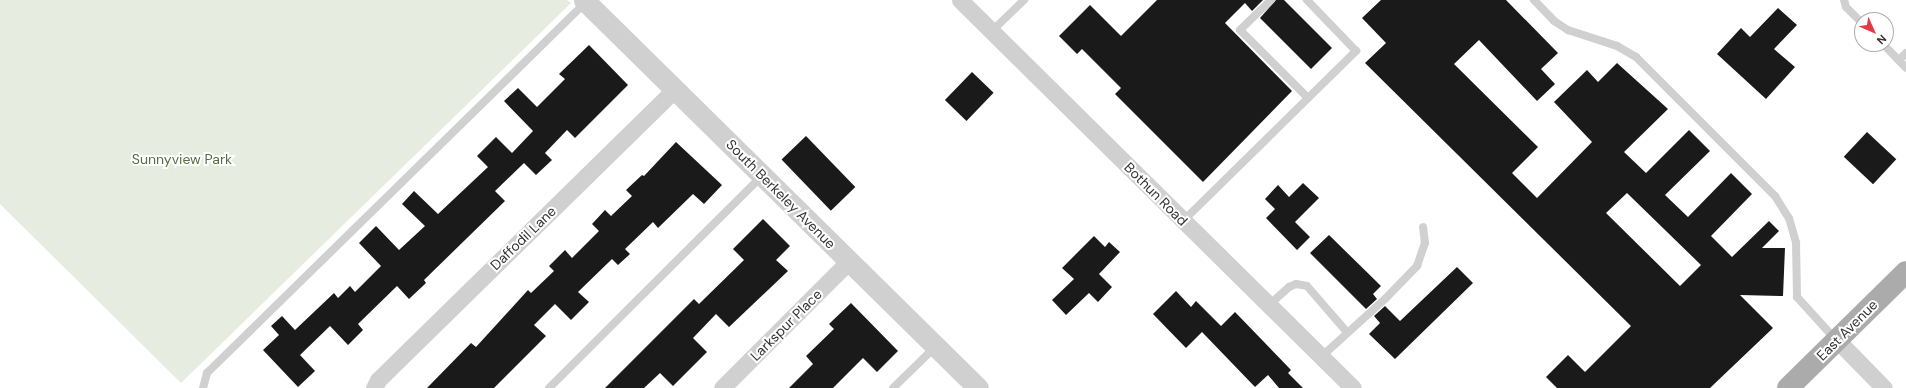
<!DOCTYPE html>
<style>
body{margin:0}
#map{position:relative;width:1906px;height:388px;overflow:hidden;background:#fff;font-family:"DM Sans",sans-serif}
div>[style]{position:absolute}
.green>*{inset:0;background:#e6ecdf}
.building>*{inset:0;background:#1a1a1a;transform-origin:0 0}
.service>*{height:8px;margin:-4px;padding:0 4px;transform-origin:4px;border-radius:4px;background:#d0d0d0}
.minor>*{height:17px;margin:-8.5px;padding:0 8.5px;transform-origin:8.5px;border-radius:8.5px;background:#d0d0d0}
.tertiary>*{height:21px;margin:-10.5px;padding:0 10.5px;transform-origin:10.5px;border-radius:10.5px;background:#d0d0d0}
.primary>*{height:22px;margin:-11px;padding:0 11px;transform-origin:11px;border-radius:11px;background:#ababab}
span{translate:-50% -50%;white-space:nowrap;text-align:center;line-height:1.15;-webkit-text-stroke:4px #fff;paint-order:stroke}
.park-label{font-size:14px;color:#56703f}
.street-label{font-size:14px;color:#333}
.north{position:absolute;left:1854px;top:12px;width:40px;height:40px;box-sizing:border-box;background:#fff;border:1px solid #adadad;border-radius:50%;rotate:135deg;font-size:11px;font-weight:700;line-height:16px;text-align:center;color:#333}
.north::after{content:'';display:block;margin:auto;width:14px;height:18px;background:#e63946;clip-path:polygon(50% 0,100% 100%,50% 72%,0 100%)}
</style>
<div id="map">
<div class="green">
<i style="clip-path:polygon(0 0,567px 0,571px 3px,181px 383px,0 204px)"></i>
</div>
<div class="building">
<i style="clip-path:polygon(1157px 0,1263px 0,1252px 11px,1245px 3px,1225px 23px,1292px 91px,1203px 182px,1115px 94px,1121px 88px,1082px 49px,1077px 54px,1059px 36px,1090px 5px,1121px 36px)"></i>
<i style="clip-path:polygon(1276px 0,1284px 0,1332px 48px,1311px 69px,1260px 18px)"></i>
<i style="clip-path:polygon(evenodd,1381px 0,1506px 0,1558px 53px,1541px 69px,1555px 84px,1537px 101px,1479px 40px,1454px 64px,1538px 147px,1512px 173px,1537px 198px,1592px 142px,1554px 102px,1587px 70px,1598px 82px,1617px 63px,1668px 109px,1624px 152px,1646px 173px,1689px 130px,1710px 151px,1665px 195px,1688px 217px,1731px 173px,1752px 194px,1711px 236px,1732px 257px,1769px 221px,1779px 231px,1762px 248px,1785px 248px,1783px 296px,1740px 295px,1773px 328px,1710px 388px,1557px 388px,1546px 377px,1568px 355px,1585px 372px,1631px 326px,1365px 63px,1386px 43px,1362px 18px,1381px 0,1627px 193px,1701px 265px,1680px 286px,1606px 213px,1627px 193px)"></i>
<i style="clip-path:polygon(1778px 8px,1797px 25px,1774px 49px,1795px 67px,1766px 99px,1717px 54px,1741px 28px,1750px 37px)"></i>
<i style="clip-path:polygon(589px 45px,628px 85px,575px 138px,567px 130px,545px 153px,552px 160px,536px 175px,524px 163px,495px 191px,505px 201px,424px 280px,426px 283px,409px 299px,397px 286px,358px 324px,363px 330px,348px 345px,330px 326px,300px 355px,315px 371px,298px 387px,263px 350px,279px 335px,271px 326px,282px 316px,295px 330px,334px 293px,338px 298px,350px 286px,355px 292px,381px 266px,359px 243px,376px 226px,399px 250px,425px 226px,402px 204px,414px 191px,438px 214px,488px 167px,477px 156px,496px 137px,512px 153px,533px 131px,504px 101px,518px 88px,537px 107px,565px 79px,559px 74px)"></i>
<i style="left:972px;top:72px;width:30px;height:39px;rotate:44deg"></i>
<i style="left:1867px;top:132px;width:40px;height:34px;rotate:43deg"></i>
<i style="left:806px;top:136px;width:71px;height:34px;rotate:46deg"></i>
<i style="clip-path:polygon(676px 142px,722px 185px,704px 204px,693px 194px,658px 228px,653px 222px,625px 249px,630px 254px,618px 265px,612px 259px,578px 292px,589px 302px,571px 320px,555px 304px,534px 325px,546px 336px,494px 388px,427px 388px,471px 343px,476px 347px,528px 290px,531px 293px,554px 271px,549px 266px,565px 250px,572px 258px,599px 231px,592px 224px,605px 210px,611px 216px,632px 196px,626px 190px,642px 175px,644px 176px)"></i>
<i style="clip-path:polygon(1303px 183px,1319px 198px,1295px 222px,1310px 237px,1297px 250px,1266px 218px,1275px 209px,1265px 199px,1278px 185px,1289px 197px)"></i>
<i style="clip-path:polygon(763px 219px,790px 246px,776px 260px,788px 271px,729px 327px,716px 314px,693px 338px,707px 352px,673px 386px,660px 373px,644px 388px,605px 388px,694px 299px,699px 304px,744px 260px,733px 249px)"></i>
<i style="clip-path:polygon(1329px 235px,1381px 286px,1373px 294px,1377px 299px,1366px 309px,1310px 253px)"></i>
<i style="clip-path:polygon(1094px 236px,1105px 247px,1109px 242px,1120px 252px,1099px 274px,1112px 287px,1098px 302px,1089px 293px,1066px 315px,1052px 300px,1074px 279px,1062px 268px)"></i>
<i style="clip-path:polygon(1457px 267px,1473px 283px,1395px 359px,1369px 334px,1380px 323px,1374px 316px,1385px 306px,1400px 321px)"></i>
<i style="clip-path:polygon(1176px 291px,1191px 307px,1196px 301px,1221px 326px,1235px 312px,1291px 370px,1288px 373px,1303px 388px,1279px 388px,1268px 375px,1255px 387px,1202px 332px,1186px 348px,1153px 314px)"></i>
<i style="clip-path:polygon(851px 303px,898px 351px,877px 372px,863px 358px,833px 388px,789px 388px,813px 364px,806px 356px,834px 329px,829px 324px)"></i>
</div>
<div class="service">
<i style="left:1271px;top:0;width:43px;rotate:135.9deg"></i>
<i style="left:1240px;top:30px;width:96px;rotate:45deg"></i>
<i style="left:1534px;top:0;width:29px;rotate:46deg"></i>
<i style="left:1554px;top:21px;width:17px;rotate:33deg"></i>
<i style="left:1568px;top:30px;width:52px;rotate:18.1deg"></i>
<i style="left:1617px;top:46px;width:22px;rotate:30deg"></i>
<i style="left:1636px;top:57px;width:197px;rotate:45deg"></i>
<i style="left:1775px;top:196px;width:26px;rotate:58deg"></i>
<i style="left:1789px;top:218px;width:26px;rotate:74deg"></i>
<i style="left:1796px;top:243px;width:54px;rotate:88.9deg"></i>
<i style="left:1797px;top:297px;width:58px;rotate:47.8deg"></i>
<i style="left:1844px;top:0;width:7px;rotate:74deg"></i>
<i style="left:1846px;top:7px;width:23px;rotate:45deg"></i>
<i style="left:992px;top:31px;width:45px;rotate:-44.1deg"></i>
<i style="left:1883px;top:44px;width:33px;rotate:46deg"></i>
<i style="left:1899px;top:60px;width:10px;rotate:-45deg"></i>
<i style="left:1183px;top:221px;width:243px;rotate:-44.5deg"></i>
<i style="left:1356px;top:51px;width:71px;rotate:-133.9deg"></i>
<i style="left:1269px;top:305px;width:27px;rotate:-42deg"></i>
<i style="left:1289px;top:287px;width:8px;rotate:-23deg"></i>
<i style="left:1296px;top:284px;width:11px;rotate:10deg"></i>
<i style="left:1307px;top:286px;width:61px;rotate:49deg"></i>
<i style="left:1321px;top:357px;width:88px;rotate:-42.2deg"></i>
<i style="left:1386px;top:298px;width:45px;rotate:-45.9deg"></i>
<i style="left:1417px;top:266px;width:24px;rotate:-71deg"></i>
<i style="left:1425px;top:243px;width:16px;rotate:-97deg"></i>
<i style="left:203px;top:388px;width:16px;rotate:-75deg"></i>
<i style="left:207px;top:373px;width:530px;rotate:-44.39deg"></i>
<i style="left:549px;top:388px;width:301px;rotate:-44.9deg"></i>
<i style="left:893px;top:388px;width:59px;rotate:-44.3deg"></i>
</div>
<div class="minor">
<i style="left:960px;top:0;width:552px;rotate:44.63deg"></i>
<i style="left:1837px;top:340px;width:67px;rotate:45.6deg"></i>
<i style="left:374px;top:388px;width:9px;rotate:-63deg"></i>
<i style="left:378px;top:380px;width:416px;rotate:-44.4deg"></i>
<i style="left:722px;top:388px;width:180px;rotate:-45deg"></i>
</div>
<div class="tertiary">
<i style="left:584px;top:0;width:553px;rotate:44.56deg"></i>
</div>
<div class="primary">
<i style="left:1788px;top:388px;width:165px;rotate:-44.5deg"></i>
</div>
<div class="park-label">
<span style="left:182px;top:159px">Sunnyview Park</span>
</div>
<div class="street-label">
<span style="left:781px;top:194px;rotate:45deg">South Berkeley Avenue</span>
<span style="left:1156px;top:194px;rotate:45deg">Bothun Road</span>
<span style="left:523px;top:238px;rotate:-44deg">Daffodil Lane</span>
<span style="left:786px;top:325px;rotate:-45deg">Larkspur Place</span>
<span style="left:1847px;top:330px;rotate:-45deg">East Avenue</span>
</div>
<div class="north">N</div>
</div>
